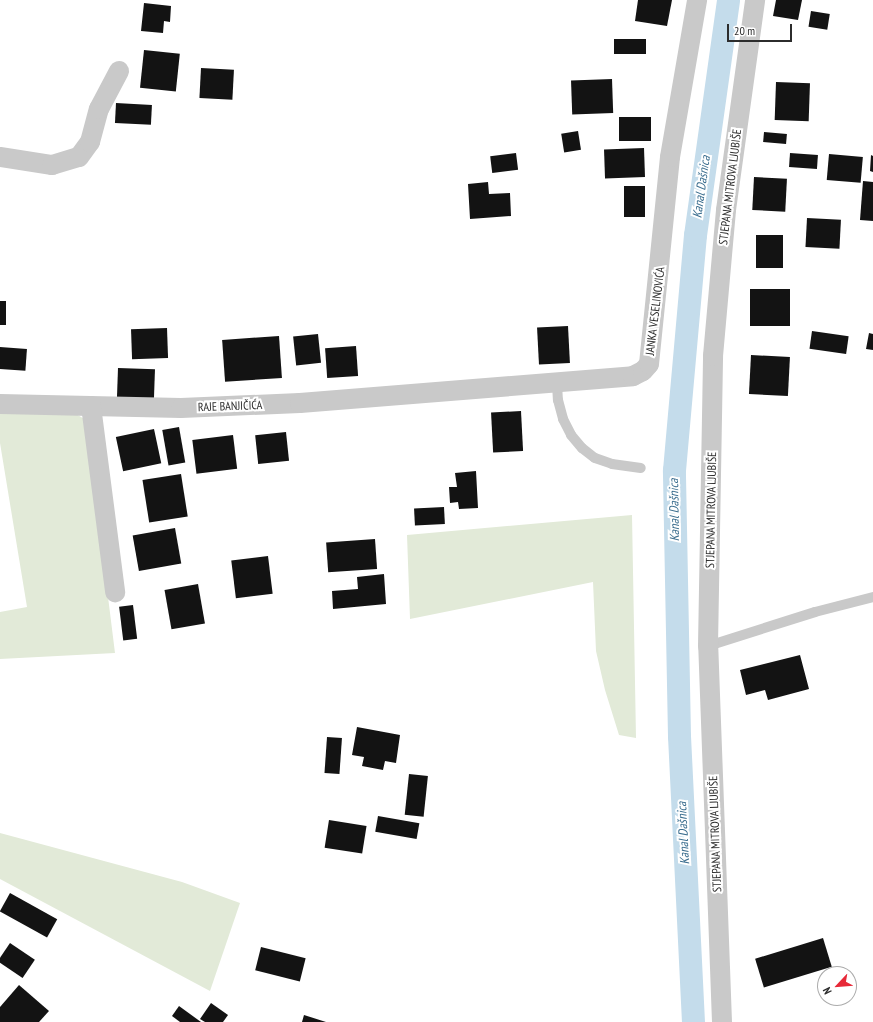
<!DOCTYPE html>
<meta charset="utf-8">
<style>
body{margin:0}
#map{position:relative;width:873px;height:1022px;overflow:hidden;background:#fff;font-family:"PT Sans Narrow",sans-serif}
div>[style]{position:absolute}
.green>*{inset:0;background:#e2ead8}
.canal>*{height:23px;margin:-11.5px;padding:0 11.5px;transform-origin:11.5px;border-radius:11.5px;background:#c4dceb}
.building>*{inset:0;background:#131313;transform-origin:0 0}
.service>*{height:10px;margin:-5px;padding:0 5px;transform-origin:5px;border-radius:5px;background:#c9c9c9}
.minor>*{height:20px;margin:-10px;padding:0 10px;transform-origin:10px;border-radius:10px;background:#c9c9c9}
span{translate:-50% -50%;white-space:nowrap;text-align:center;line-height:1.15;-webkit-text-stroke:4px #fff;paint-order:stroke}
.street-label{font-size:12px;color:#2c2c2c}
.water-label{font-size:13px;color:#3a6d8e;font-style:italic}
.north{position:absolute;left:817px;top:966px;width:40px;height:40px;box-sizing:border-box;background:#fff;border:1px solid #ababab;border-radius:50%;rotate:244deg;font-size:11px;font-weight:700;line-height:16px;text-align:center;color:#2c2c2c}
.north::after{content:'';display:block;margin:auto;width:14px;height:18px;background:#e72938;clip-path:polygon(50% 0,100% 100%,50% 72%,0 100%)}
.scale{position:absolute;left:727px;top:24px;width:65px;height:18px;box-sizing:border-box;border:2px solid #2c2c2c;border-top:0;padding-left:5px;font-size:12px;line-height:14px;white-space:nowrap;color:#2c2c2c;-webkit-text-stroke:3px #fff;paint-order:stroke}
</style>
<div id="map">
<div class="green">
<i style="clip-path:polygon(0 404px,71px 411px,86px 420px,115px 653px,0 659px,0 612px,27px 607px,0 443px)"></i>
<i style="clip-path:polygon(632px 515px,636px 738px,619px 735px,605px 690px,596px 651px,593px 582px,410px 619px,407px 535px)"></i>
<i style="clip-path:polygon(0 833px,182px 882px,240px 903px,210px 991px,0 879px)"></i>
</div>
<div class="canal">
<i style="left:693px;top:1022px;width:286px;rotate:-92.8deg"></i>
<i style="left:679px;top:736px;width:266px;rotate:-91.1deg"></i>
<i style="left:674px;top:470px;width:236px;rotate:-84.9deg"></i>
<i style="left:695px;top:235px;width:237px;rotate:-82deg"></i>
</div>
<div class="building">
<i style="clip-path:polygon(638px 0,672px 0,667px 26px,635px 21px)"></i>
<i style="clip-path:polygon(776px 0,802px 0,798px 20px,773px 16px)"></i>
<i style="clip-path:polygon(144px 3px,171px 6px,170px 22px,164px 21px,163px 33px,141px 31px)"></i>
<i style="left:811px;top:11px;width:19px;height:16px;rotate:9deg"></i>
<i style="left:614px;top:39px;width:32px;height:15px"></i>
<i style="left:144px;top:50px;width:36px;height:38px;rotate:6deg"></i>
<i style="left:201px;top:68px;width:33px;height:30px;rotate:3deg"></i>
<i style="left:612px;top:79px;width:34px;height:41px;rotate:88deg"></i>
<i style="left:776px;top:82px;width:34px;height:38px;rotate:2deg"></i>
<i style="left:116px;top:103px;width:36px;height:20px;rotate:3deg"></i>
<i style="left:619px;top:117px;width:32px;height:24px"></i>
<i style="left:578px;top:131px;width:19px;height:17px;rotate:81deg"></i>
<i style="left:764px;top:132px;width:23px;height:10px;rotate:5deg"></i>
<i style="left:644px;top:148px;width:29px;height:40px;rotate:88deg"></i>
<i style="left:516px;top:153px;width:17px;height:26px;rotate:83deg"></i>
<i style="left:790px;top:153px;width:28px;height:14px;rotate:4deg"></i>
<i style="left:829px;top:154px;width:34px;height:26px;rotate:5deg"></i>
<i style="clip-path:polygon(871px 155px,873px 156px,873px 172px,870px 171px)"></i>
<i style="left:754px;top:177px;width:33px;height:33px;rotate:3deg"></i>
<i style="clip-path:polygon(863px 181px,873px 182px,873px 221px,860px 220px)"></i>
<i style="clip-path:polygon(488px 182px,489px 194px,510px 193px,511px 216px,470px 219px,468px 184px)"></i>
<i style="left:624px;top:186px;width:21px;height:31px"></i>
<i style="left:807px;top:218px;width:34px;height:29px;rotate:3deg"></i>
<i style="left:783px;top:235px;width:33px;height:27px;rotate:90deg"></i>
<i style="left:750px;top:289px;width:40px;height:37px"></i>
<i style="left:0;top:301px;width:6px;height:24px"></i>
<i style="left:568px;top:326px;width:37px;height:31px;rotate:87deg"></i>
<i style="left:167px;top:328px;width:30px;height:36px;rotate:88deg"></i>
<i style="left:812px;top:331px;width:37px;height:18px;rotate:8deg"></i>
<i style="clip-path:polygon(869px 333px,873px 334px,873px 350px,866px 349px)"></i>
<i style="left:318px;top:334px;width:29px;height:25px;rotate:84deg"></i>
<i style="left:279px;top:336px;width:42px;height:57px;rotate:86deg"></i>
<i style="left:356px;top:346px;width:30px;height:31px;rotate:86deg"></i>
<i style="left:0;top:347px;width:27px;height:22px;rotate:4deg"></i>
<i style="left:751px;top:355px;width:39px;height:39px;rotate:3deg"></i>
<i style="left:118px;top:368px;width:37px;height:32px;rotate:2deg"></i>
<i style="left:521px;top:411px;width:40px;height:30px;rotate:87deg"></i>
<i style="left:179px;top:427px;width:36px;height:17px;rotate:80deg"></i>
<i style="left:154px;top:429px;width:35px;height:39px;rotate:78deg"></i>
<i style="left:286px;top:432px;width:29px;height:31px;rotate:84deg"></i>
<i style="left:233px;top:435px;width:34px;height:41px;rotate:83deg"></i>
<i style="clip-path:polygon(476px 471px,478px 508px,459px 509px,458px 502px,450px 503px,449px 487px,457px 487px,455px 473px)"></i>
<i style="left:181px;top:474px;width:43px;height:39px;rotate:81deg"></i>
<i style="left:444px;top:507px;width:17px;height:30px;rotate:87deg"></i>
<i style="left:175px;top:528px;width:36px;height:43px;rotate:80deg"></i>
<i style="left:375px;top:539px;width:30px;height:49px;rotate:86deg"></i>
<i style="left:268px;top:556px;width:38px;height:37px;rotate:83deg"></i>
<i style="clip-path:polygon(384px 574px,386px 604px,333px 609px,332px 591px,358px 589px,357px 577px)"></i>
<i style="left:198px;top:584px;width:40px;height:34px;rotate:80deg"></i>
<i style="left:133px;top:605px;width:34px;height:14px;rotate:83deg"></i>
<i style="clip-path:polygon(800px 655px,809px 689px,768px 700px,765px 690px,746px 695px,740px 670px)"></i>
<i style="clip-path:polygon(357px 727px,400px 735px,396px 763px,385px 761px,383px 770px,362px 766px,364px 757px,352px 755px)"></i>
<i style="left:327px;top:737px;width:15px;height:36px;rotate:4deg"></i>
<i style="left:409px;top:774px;width:19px;height:41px;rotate:6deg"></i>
<i style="left:378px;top:816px;width:42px;height:16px;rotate:10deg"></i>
<i style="left:329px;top:820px;width:38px;height:28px;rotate:9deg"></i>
<i style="left:10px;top:893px;width:54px;height:21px;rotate:29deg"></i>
<i style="left:823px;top:938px;width:30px;height:71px;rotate:73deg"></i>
<i style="left:10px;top:943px;width:30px;height:22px;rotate:34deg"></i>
<i style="left:261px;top:947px;width:46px;height:24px;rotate:14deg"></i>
<i style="clip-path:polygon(19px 985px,49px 1011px,39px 1022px,0 1022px,0 1007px)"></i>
<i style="clip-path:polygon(211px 1003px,228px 1015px,223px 1022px,205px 1022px,200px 1019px)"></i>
<i style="clip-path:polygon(179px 1006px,201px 1022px,180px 1022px,172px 1016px)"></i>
<i style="clip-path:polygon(304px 1015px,326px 1022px,302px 1022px)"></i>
</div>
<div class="service">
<i style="left:557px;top:383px;width:17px;rotate:87deg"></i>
<i style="left:558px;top:400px;width:20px;rotate:75deg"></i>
<i style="left:563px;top:419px;width:18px;rotate:63deg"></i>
<i style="left:571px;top:435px;width:17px;rotate:50deg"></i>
<i style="left:582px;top:448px;width:16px;rotate:38deg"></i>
<i style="left:595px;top:458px;width:18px;rotate:19deg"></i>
<i style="left:612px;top:464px;width:29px;rotate:8deg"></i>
<i style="left:708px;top:646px;width:112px;rotate:-17.6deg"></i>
<i style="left:815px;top:612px;width:60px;rotate:-14.5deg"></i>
</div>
<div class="minor">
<i style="left:0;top:157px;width:53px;rotate:8.7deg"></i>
<i style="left:52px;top:165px;width:28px;rotate:-17deg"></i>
<i style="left:79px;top:157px;width:19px;rotate:-54deg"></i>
<i style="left:90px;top:142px;width:34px;rotate:-75deg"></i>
<i style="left:99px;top:109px;width:43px;rotate:-62.2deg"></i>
<i style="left:0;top:404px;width:181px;rotate:1.3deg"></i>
<i style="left:181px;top:408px;width:119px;rotate:-2.4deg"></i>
<i style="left:300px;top:403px;width:334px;rotate:-4.6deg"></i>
<i style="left:633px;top:376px;width:11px;rotate:-27deg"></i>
<i style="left:643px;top:371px;width:9px;rotate:-49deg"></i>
<i style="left:649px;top:364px;width:208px;rotate:-84.2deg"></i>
<i style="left:670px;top:157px;width:159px;rotate:-80.2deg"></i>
<i style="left:91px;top:406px;width:188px;rotate:82.6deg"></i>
<i style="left:722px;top:1022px;width:376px;rotate:-92.1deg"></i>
<i style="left:708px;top:646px;width:290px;rotate:-89deg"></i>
<i style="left:713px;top:356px;width:147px;rotate:-84.9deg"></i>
<i style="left:726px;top:210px;width:212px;rotate:-82.1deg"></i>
</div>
<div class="street-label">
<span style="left:730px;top:187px;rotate:-83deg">STJEPANA MITROVA LJUBIŠE</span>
<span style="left:655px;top:311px;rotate:-83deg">JANKA VESELINOVIĆA</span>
<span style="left:230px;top:406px;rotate:-2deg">RAJE BANJIČIĆA</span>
<span style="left:711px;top:510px;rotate:-89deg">STJEPANA MITROVA LJUBIŠE</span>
<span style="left:715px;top:834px;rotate:-92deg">STJEPANA MITROVA LJUBIŠE</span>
</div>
<div class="water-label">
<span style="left:702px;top:187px;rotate:-82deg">Kanal Dašnica</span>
<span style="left:675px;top:510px;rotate:-91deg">Kanal Dašnica</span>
<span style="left:684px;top:833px;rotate:-93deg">Kanal Dašnica</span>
</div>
<div class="north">N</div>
<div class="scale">20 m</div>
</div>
